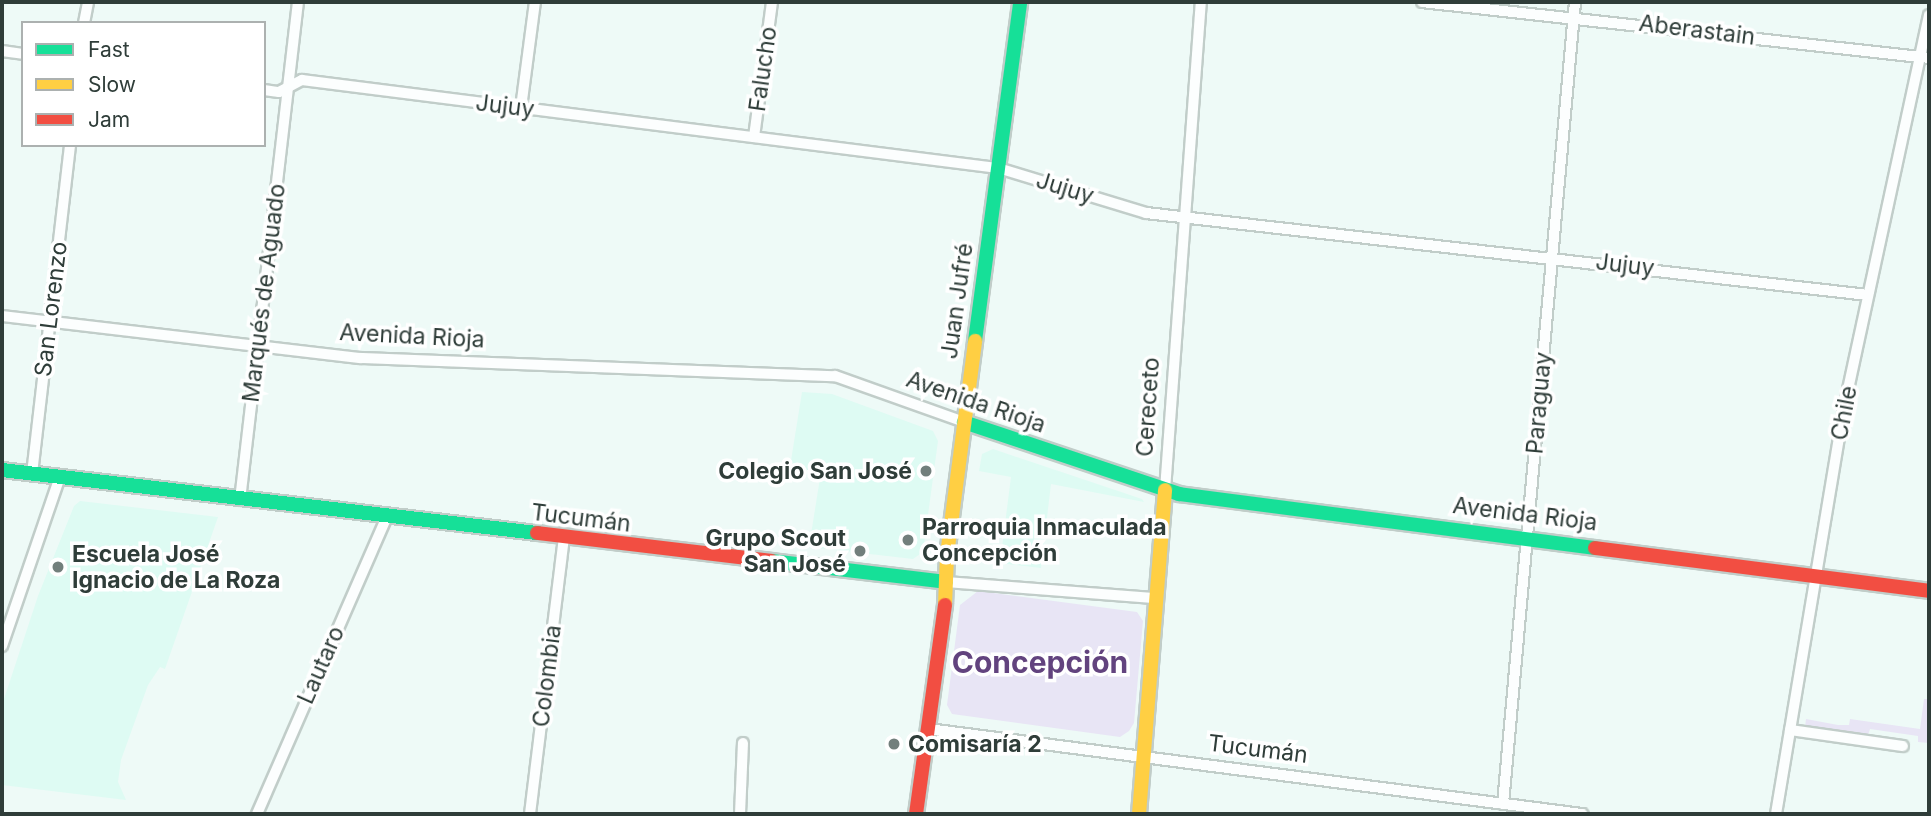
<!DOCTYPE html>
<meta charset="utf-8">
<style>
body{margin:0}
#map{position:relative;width:1931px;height:816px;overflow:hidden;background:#eefaf7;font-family:Inter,sans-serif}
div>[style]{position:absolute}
.built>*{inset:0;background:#defbf3}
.green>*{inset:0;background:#e8e5f5}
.roads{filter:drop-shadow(2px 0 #c1cdc9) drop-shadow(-2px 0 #c1cdc9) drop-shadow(0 2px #c1cdc9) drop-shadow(0 -2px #c1cdc9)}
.street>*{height:10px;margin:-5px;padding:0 5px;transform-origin:5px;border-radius:5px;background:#fcfefe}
.fast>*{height:14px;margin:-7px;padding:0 7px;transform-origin:7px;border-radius:7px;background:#16e098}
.slow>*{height:14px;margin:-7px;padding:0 7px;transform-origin:7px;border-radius:7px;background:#ffcf43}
.jam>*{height:14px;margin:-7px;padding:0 7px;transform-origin:7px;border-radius:7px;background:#f24e42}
.dots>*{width:19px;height:19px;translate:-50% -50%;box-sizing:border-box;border:4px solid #fff;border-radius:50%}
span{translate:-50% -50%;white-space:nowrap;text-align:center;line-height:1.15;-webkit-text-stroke:7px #fff;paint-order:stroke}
.street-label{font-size:23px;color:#2f3d39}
.poi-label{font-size:23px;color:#2f3d39;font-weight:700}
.right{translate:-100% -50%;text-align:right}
.left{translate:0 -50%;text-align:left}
.district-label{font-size:30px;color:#62437e;font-weight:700}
.frame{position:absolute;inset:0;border:4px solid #2f3d39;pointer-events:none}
.legend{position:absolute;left:21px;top:21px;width:245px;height:126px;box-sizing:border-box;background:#fff;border:2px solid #acb1b0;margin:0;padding:9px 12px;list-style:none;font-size:21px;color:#2f3d39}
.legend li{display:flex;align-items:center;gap:14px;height:35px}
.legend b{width:35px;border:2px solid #acb1b0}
</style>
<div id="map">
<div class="built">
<i style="clip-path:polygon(802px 392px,832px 394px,933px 431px,938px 441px,923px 552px,913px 559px,809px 547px,820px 478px,789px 473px)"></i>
<i style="clip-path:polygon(993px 449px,1142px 499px,1144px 502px,1051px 484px,1041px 568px,1000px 563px,1011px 477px,979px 471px,982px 454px)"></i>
<i style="clip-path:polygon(80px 501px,218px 517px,165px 669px,160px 667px,148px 685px,121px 760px,118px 782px,126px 800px,2px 785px,2px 705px,38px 596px,74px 506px)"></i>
</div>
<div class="green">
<i style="clip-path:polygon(978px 591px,1137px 612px,1143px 621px,1134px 723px,1129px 731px,1120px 737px,952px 714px,947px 705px,960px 605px)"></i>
<i style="clip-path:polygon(1924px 699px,1929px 699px,1929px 743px,1918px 742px,1918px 736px,1870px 729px,1868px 735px,1805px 727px,1806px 719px,1838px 725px,1849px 725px,1850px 719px,1920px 729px)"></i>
</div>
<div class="roads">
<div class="street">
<i style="left:1422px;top:2px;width:510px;rotate:6.3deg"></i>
<i style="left:84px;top:23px;width:21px;rotate:-79deg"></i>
<i style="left:2px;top:51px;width:21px;rotate:8deg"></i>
<i style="left:264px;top:90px;width:15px;rotate:8deg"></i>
<i style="left:279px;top:92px;width:26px;rotate:-28deg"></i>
<i style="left:302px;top:80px;width:702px;rotate:7.21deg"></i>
<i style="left:998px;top:168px;width:155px;rotate:16.9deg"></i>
<i style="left:1146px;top:213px;width:727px;rotate:6.48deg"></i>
<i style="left:521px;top:108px;width:107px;rotate:-82.5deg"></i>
<i style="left:754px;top:137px;width:136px;rotate:-82.4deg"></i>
<i style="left:2px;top:316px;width:361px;rotate:6.7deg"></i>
<i style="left:361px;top:358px;width:474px;rotate:2.2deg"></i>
<i style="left:835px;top:376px;width:137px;rotate:19.6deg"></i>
<i style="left:32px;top:474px;width:331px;rotate:-83.4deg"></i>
<i style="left:1165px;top:490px;width:489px;rotate:-85.8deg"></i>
<i style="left:240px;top:500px;width:501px;rotate:-83.36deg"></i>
<i style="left:946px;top:582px;width:211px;rotate:4.4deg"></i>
<i style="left:2px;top:646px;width:179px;rotate:-71.1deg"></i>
<i style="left:928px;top:729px;width:660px;rotate:7.41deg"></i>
<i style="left:1790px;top:730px;width:114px;rotate:8.1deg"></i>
<i style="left:1503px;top:804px;width:805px;rotate:-84.87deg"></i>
<i style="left:257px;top:814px;width:324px;rotate:-66.4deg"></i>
<i style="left:530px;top:814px;width:278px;rotate:-83deg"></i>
<i style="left:740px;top:814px;width:71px;rotate:-87.6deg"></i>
<i style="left:1776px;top:814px;width:412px;rotate:-80.5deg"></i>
<i style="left:1844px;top:408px;width:402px;rotate:-77.8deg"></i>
</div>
<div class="fast">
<i style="left:975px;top:341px;width:342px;rotate:-82.4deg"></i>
<i style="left:964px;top:422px;width:227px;rotate:18.5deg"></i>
<i style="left:1179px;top:494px;width:419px;rotate:7.4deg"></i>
<i style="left:2px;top:470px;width:539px;rotate:6.72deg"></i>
<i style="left:771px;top:561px;width:176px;rotate:6.8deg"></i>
</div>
<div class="slow">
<i style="left:945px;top:605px;width:50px;rotate:-87.7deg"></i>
<i style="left:947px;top:555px;width:216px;rotate:-82.5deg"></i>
<i style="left:1139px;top:814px;width:325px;rotate:-85.4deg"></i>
</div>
<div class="jam">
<i style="left:537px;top:533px;width:236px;rotate:6.8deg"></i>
<i style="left:1595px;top:548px;width:337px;rotate:7.3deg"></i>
<i style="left:916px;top:814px;width:211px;rotate:-82.1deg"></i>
</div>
</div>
<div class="dots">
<i style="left:926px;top:471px;background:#727f7c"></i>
<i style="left:908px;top:540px;background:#727f7c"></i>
<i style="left:860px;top:551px;background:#727f7c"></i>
<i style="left:58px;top:567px;background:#727f7c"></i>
<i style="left:894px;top:744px;background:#727f7c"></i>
</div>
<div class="street-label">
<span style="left:1697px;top:30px;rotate:7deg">Aberastain</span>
<span style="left:763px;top:69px;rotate:-82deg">Falucho</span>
<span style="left:505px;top:106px;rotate:7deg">Jujuy</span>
<span style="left:1065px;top:188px;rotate:17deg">Jujuy</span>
<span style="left:1625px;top:265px;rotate:7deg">Jujuy</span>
<span style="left:264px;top:293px;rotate:-83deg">Marqués de Aguado</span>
<span style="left:957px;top:301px;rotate:-82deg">Juan Jufré</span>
<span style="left:51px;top:309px;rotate:-83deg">San Lorenzo</span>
<span style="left:412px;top:336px;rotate:3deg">Avenida Rioja</span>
<span style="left:976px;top:402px;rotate:19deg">Avenida Rioja</span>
<span style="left:1539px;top:403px;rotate:-85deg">Paraguay</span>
<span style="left:1148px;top:407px;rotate:-86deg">Cereceto</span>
<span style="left:1844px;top:413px;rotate:-79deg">Chile</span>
<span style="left:1525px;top:514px;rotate:7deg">Avenida Rioja</span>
<span style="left:581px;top:518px;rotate:7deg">Tucumán</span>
<span style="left:321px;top:665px;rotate:-66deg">Lautaro</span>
<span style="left:547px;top:676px;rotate:-83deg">Colombia</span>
<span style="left:1258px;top:749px;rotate:7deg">Tucumán</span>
</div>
<div class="poi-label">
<span class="right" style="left:912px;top:471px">Colegio San José</span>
<span class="left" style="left:922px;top:540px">Parroquia Inmaculada<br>Concepción</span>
<span class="right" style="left:846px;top:551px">Grupo Scout<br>San José</span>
<span class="left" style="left:72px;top:567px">Escuela José<br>Ignacio de La Roza</span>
<span class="left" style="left:908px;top:744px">Comisaría 2</span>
</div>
<div class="district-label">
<span style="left:1040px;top:662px">Concepción</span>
</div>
<div class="frame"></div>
<ul class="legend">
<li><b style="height:9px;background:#16e098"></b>Fast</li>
<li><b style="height:9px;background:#ffcf43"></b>Slow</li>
<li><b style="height:9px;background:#f24e42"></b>Jam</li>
</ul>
</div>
